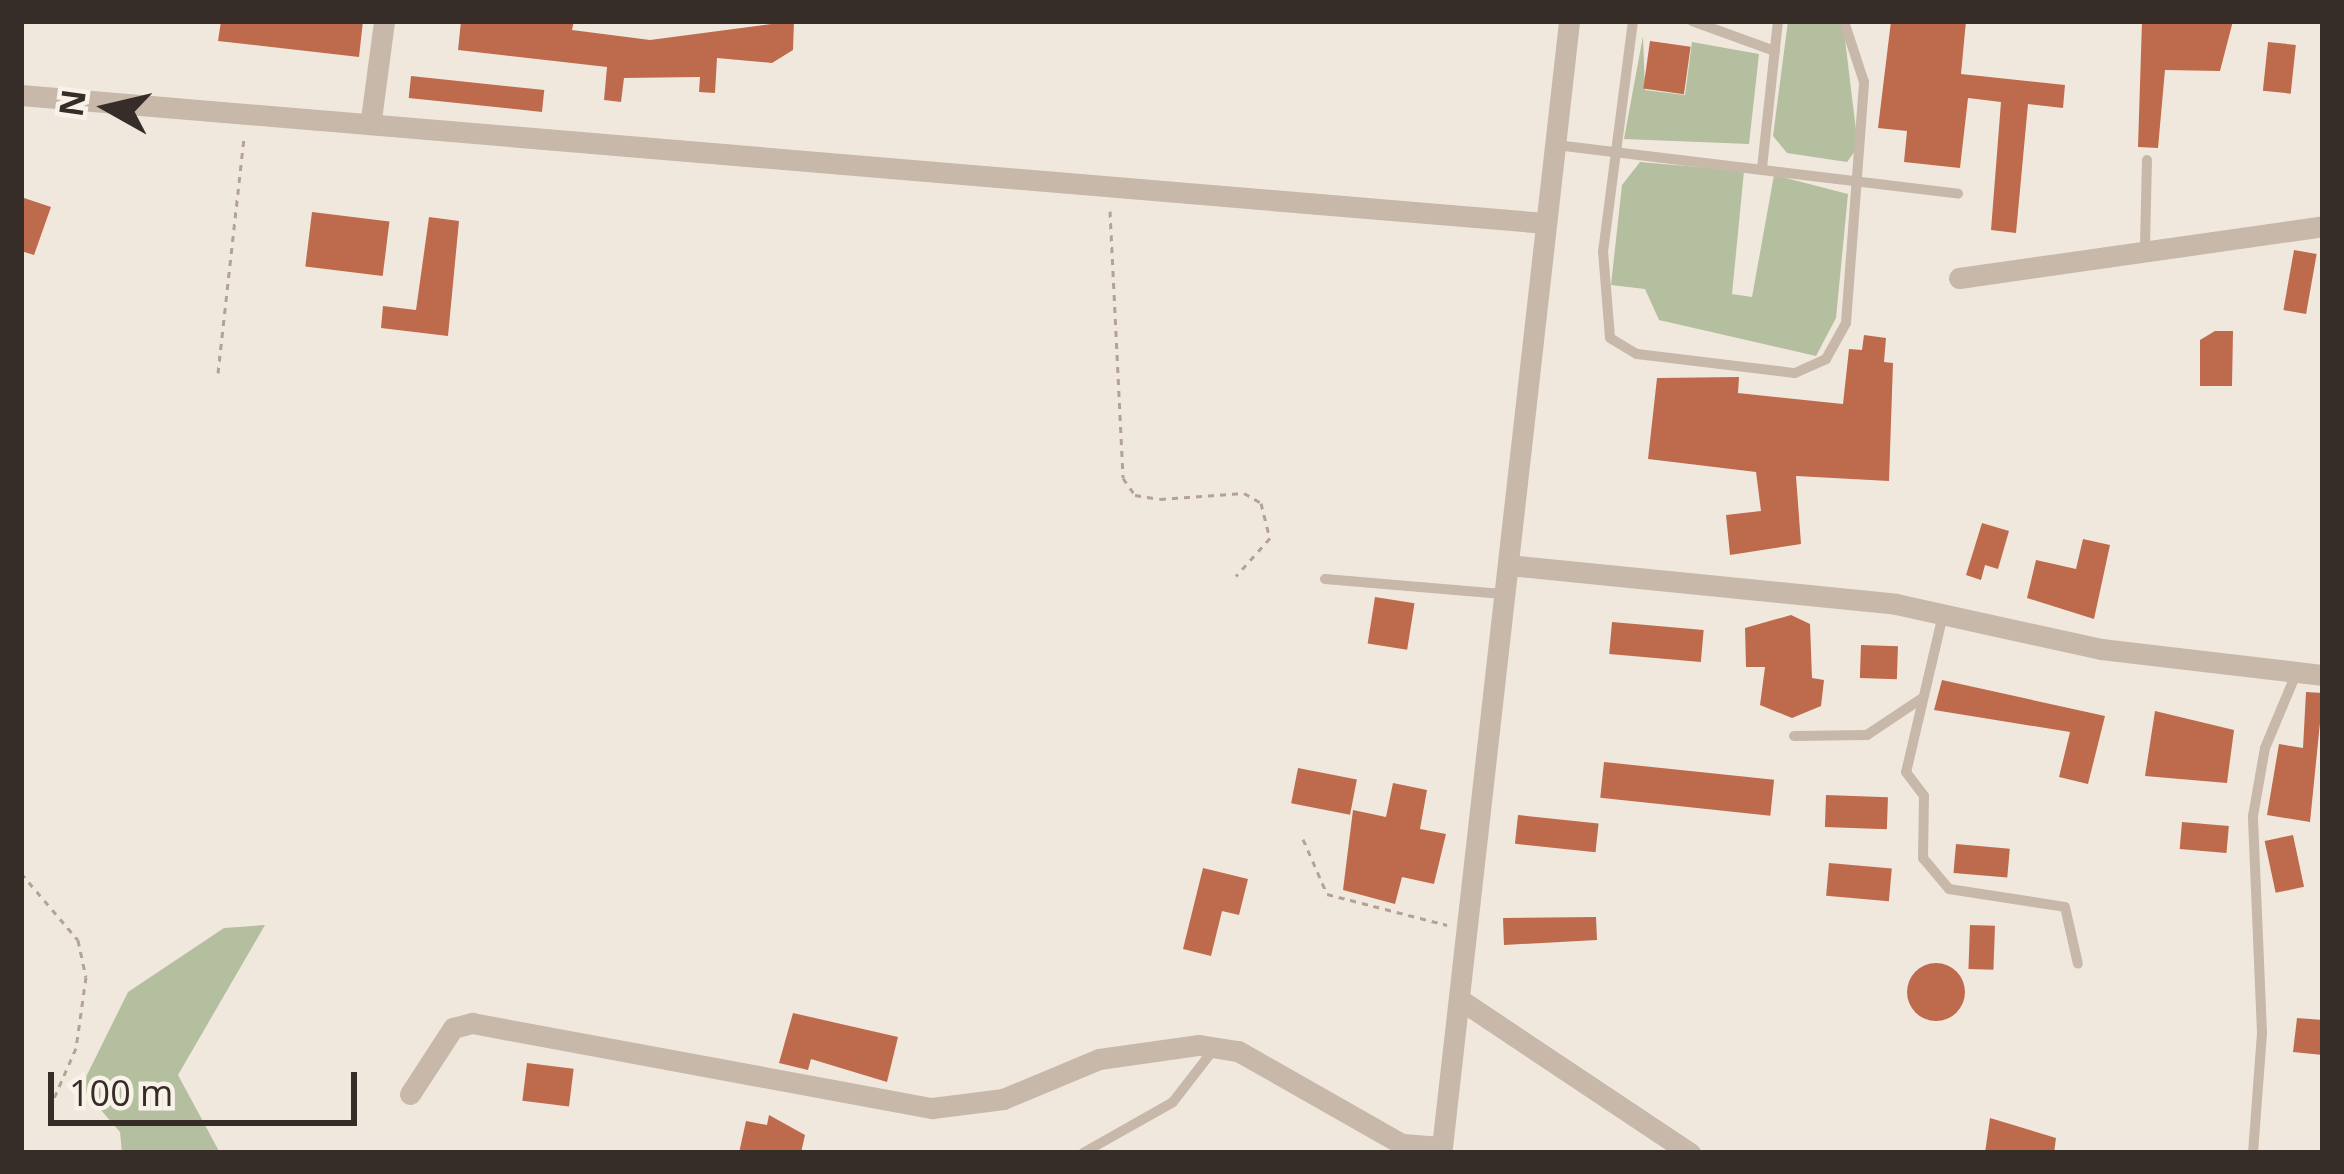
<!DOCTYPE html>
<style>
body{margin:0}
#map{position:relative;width:2344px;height:1174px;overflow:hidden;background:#f1e8dd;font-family:"Open Sans",sans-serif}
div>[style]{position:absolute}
.green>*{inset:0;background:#b3bf9e}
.building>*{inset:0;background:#be6b4d;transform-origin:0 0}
.round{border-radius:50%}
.path>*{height:3px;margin-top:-1.5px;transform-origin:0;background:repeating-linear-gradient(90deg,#b4a294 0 6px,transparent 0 12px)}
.service>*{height:10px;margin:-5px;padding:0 5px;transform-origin:5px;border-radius:5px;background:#c8b8a9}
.minor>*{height:21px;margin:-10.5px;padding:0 10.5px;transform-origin:10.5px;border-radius:10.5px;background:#c8b8a9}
span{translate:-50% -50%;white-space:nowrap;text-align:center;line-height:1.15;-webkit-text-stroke:9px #f8f2e9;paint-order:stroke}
.frame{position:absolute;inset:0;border:24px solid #362d29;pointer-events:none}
.north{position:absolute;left:48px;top:48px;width:120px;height:120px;-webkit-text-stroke:9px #f8f2e9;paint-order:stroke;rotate:278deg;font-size:33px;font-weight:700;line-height:48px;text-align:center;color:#362d29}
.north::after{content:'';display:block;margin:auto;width:42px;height:54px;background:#362d29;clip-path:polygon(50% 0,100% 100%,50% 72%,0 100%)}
.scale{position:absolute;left:48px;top:1072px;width:309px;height:54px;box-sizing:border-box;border:6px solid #362d29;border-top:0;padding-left:15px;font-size:36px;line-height:42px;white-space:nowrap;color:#362d29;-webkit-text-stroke:9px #f8f2e9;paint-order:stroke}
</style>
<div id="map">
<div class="green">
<i style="clip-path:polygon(1788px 21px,1838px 21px,1844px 31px,1858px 147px,1847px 162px,1787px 153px,1773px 136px)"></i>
<i style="clip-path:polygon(1643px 36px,1645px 90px,1685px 95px,1692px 42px,1759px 54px,1749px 144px,1624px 139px)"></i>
<i style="clip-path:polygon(1640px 162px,1744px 171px,1732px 294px,1752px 297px,1774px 175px,1848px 194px,1836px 318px,1816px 356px,1659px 320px,1645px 289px,1611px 285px,1622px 185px)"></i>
<i style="clip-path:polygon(265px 925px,178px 1075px,220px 1153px,122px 1153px,120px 1132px,81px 1087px,128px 992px,224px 928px)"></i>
</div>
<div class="building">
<i style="clip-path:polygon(221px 21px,363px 21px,359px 57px,218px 41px)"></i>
<i style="clip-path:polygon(461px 21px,574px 21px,572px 30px,650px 40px,794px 21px,793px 50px,772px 63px,717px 58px,715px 93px,699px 92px,700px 77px,624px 78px,621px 102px,604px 100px,607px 67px,458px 50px)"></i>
<i style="clip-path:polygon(1891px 21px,1966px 21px,1961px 74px,2065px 85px,2063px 108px,2028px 104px,2016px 233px,1991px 230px,2001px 102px,1968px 98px,1960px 168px,1904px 162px,1907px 131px,1878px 128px)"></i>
<i style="clip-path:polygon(2142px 21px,2233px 21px,2220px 71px,2165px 70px,2158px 148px,2138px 147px)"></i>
<i style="left:1650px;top:41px;width:41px;height:48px;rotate:8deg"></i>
<i style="left:2268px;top:42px;width:28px;height:49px;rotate:6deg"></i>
<i style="left:411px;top:76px;width:134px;height:22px;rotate:6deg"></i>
<i style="clip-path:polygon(21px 197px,51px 207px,34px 255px,21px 251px)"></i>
<i style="left:312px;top:212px;width:78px;height:55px;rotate:7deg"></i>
<i style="clip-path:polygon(429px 217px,459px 221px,448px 336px,381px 328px,383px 306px,416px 310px)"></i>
<i style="left:2294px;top:250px;width:23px;height:61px;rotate:10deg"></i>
<i style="clip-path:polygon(2215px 331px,2233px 331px,2232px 386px,2200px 386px,2200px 340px)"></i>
<i style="clip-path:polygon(1864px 335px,1886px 338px,1884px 362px,1893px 363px,1889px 481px,1796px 476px,1801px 544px,1730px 555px,1726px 515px,1761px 511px,1756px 472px,1648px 459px,1657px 378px,1739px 377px,1738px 393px,1843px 404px,1849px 349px,1862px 350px)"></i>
<i style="clip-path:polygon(1982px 523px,2009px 531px,1998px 569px,1985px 565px,1981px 580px,1966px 575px)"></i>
<i style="clip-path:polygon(2083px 539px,2110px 545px,2094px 619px,2027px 598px,2036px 560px,2076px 569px)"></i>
<i style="left:1375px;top:597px;width:40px;height:47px;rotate:9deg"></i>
<i style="clip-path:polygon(1791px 615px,1810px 624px,1812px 678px,1824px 680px,1821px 706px,1792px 718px,1760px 705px,1765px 667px,1746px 667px,1745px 628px)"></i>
<i style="left:1612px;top:622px;width:92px;height:32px;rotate:5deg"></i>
<i style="left:1861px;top:645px;width:37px;height:33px;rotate:2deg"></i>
<i style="clip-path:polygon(1942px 680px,2105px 716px,2088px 784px,2059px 777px,2070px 732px,1934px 710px)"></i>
<i style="clip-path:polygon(2306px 692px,2323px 693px,2310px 822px,2267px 815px,2279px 744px,2303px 748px)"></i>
<i style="clip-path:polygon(2155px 711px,2234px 730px,2227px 783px,2145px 776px)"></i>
<i style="left:1604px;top:762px;width:171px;height:36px;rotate:6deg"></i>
<i style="left:1298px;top:768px;width:60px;height:36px;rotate:11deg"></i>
<i style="clip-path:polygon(1393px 783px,1427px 790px,1420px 829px,1446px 834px,1434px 884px,1402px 877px,1395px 904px,1343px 890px,1353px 810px,1386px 817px)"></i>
<i style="left:1826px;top:795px;width:62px;height:32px;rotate:2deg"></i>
<i style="left:1518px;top:815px;width:81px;height:29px;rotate:6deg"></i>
<i style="left:2182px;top:822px;width:47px;height:27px;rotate:5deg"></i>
<i style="left:2293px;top:835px;width:53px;height:29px;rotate:78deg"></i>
<i style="left:1956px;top:844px;width:54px;height:29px;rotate:5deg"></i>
<i style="left:1829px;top:863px;width:63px;height:33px;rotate:5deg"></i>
<i style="clip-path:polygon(1203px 868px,1248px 879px,1239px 915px,1222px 911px,1211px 956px,1183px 949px)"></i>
<i style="clip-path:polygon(1596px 917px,1597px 940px,1504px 945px,1503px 918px)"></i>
<i style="left:1970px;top:925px;width:25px;height:44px;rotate:2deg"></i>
<i class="round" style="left:1907px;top:963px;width:58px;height:58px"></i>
<i style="clip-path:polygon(793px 1013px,898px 1037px,887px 1082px,811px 1059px,808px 1070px,779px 1063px)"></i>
<i style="clip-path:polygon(2297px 1018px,2323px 1020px,2323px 1055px,2293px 1052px)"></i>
<i style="left:527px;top:1063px;width:47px;height:38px;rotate:7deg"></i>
<i style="clip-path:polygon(769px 1115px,805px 1135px,801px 1153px,739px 1153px,746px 1121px,767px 1125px)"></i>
<i style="clip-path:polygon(1990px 1118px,2056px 1138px,2054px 1153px,1985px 1153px)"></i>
</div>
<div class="path">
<i style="left:1110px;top:211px;width:267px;rotate:87.2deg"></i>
<i style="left:1123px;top:478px;width:21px;rotate:55deg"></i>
<i style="left:1135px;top:495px;width:25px;rotate:9deg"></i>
<i style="left:1160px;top:499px;width:84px;rotate:-4.1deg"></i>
<i style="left:1244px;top:493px;width:20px;rotate:30deg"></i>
<i style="left:1261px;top:503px;width:36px;rotate:76deg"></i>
<i style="left:1270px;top:538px;width:51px;rotate:131.8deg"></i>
<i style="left:218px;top:373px;width:238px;rotate:-83.7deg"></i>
<i style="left:1303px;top:839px;width:60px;rotate:66.4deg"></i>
<i style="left:1327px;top:894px;width:124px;rotate:14.5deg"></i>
<i style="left:21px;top:873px;width:88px;rotate:49.6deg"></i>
<i style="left:78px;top:940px;width:38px;rotate:78deg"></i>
<i style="left:86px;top:977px;width:72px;rotate:98deg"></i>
<i style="left:76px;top:1048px;width:62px;rotate:113.7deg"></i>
</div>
<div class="service">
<i style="left:1633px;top:21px;width:232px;rotate:97.4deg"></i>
<i style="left:1603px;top:251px;width:87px;rotate:85.4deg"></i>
<i style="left:1610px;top:338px;width:31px;rotate:31deg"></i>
<i style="left:1637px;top:354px;width:159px;rotate:6.9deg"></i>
<i style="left:1795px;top:373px;width:34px;rotate:-24deg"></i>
<i style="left:1826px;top:359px;width:41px;rotate:-60.9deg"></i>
<i style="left:1846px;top:323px;width:242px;rotate:-85.7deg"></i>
<i style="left:1864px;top:82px;width:64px;rotate:-108.2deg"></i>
<i style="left:1692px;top:21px;width:88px;rotate:19.9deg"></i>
<i style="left:1556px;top:145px;width:405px;rotate:6.9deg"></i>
<i style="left:1762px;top:168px;width:148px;rotate:-83.8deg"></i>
<i style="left:2145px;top:247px;width:87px;rotate:-88.7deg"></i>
<i style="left:1325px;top:579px;width:181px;rotate:4.8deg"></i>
<i style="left:1942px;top:619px;width:157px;rotate:103.2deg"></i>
<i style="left:1906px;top:772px;width:30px;rotate:53deg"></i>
<i style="left:1924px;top:796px;width:62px;rotate:90.9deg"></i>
<i style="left:1923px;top:858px;width:40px;rotate:50deg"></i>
<i style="left:1949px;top:889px;width:117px;rotate:8.8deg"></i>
<i style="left:2065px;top:907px;width:58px;rotate:77.2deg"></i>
<i style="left:1794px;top:736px;width:73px;rotate:-0.8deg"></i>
<i style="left:1867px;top:735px;width:65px;rotate:-33.7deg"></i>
<i style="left:1083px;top:1153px;width:103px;rotate:-29.5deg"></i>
<i style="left:1173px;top:1102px;width:67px;rotate:-52.3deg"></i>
<i style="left:2253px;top:1153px;width:120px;rotate:-85.7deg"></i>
<i style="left:2262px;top:1033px;width:217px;rotate:-92.4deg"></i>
<i style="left:2253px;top:816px;width:69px;rotate:-80deg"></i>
<i style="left:2265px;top:748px;width:80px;rotate:-67.3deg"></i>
</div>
<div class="minor">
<i style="left:21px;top:95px;width:1529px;rotate:4.8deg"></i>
<i style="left:371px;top:119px;width:99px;rotate:-82.4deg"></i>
<i style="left:1959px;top:278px;width:368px;rotate:-8.1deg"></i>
<i style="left:1508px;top:565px;width:390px;rotate:5.7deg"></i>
<i style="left:1896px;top:604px;width:210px;rotate:12.4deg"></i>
<i style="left:2101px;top:649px;width:224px;rotate:6.7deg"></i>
<i style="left:1459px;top:999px;width:278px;rotate:33.7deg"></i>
<i style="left:410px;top:1094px;width:79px;rotate:-56.9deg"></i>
<i style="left:453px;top:1028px;width:20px;rotate:-15deg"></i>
<i style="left:472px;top:1023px;width:468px;rotate:10.5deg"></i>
<i style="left:932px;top:1108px;width:72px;rotate:-7.2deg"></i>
<i style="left:1003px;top:1099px;width:104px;rotate:-22.6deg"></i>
<i style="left:1099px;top:1059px;width:101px;rotate:-8deg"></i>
<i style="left:1199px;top:1045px;width:39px;rotate:9deg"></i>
<i style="left:1238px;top:1051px;width:189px;rotate:29.6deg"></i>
<i style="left:1402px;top:1144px;width:40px;rotate:4.3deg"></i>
<i style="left:1442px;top:1147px;width:1133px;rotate:-83.56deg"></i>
</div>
<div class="frame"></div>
<div class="north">N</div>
<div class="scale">100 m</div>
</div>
